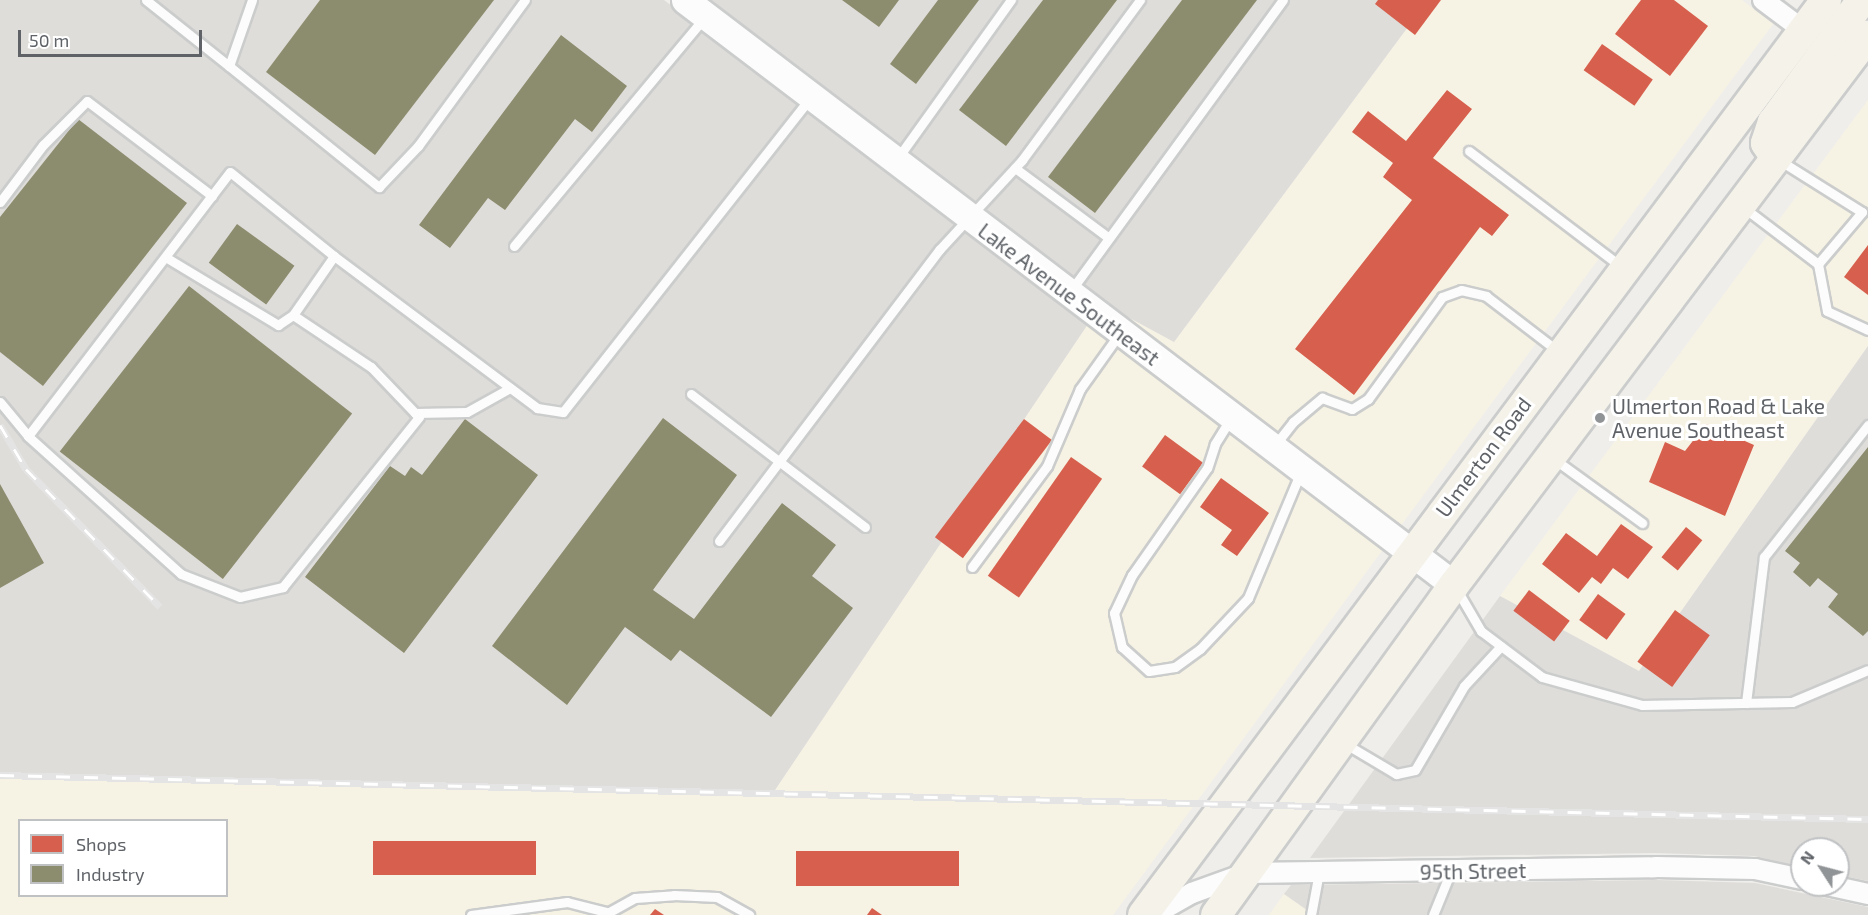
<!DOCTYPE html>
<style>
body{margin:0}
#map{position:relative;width:1868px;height:915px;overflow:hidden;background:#efeeea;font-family:"Exo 2",sans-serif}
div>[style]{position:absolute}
.commercial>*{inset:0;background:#f7f3e4}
.industrial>*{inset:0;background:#dfddda}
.shops>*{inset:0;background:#d6604d;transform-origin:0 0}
.industry>*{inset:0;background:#8c8c6e;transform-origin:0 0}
.roads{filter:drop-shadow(2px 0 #cbcccc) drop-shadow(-2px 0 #cbcccc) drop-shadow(0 2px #cbcccc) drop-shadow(0 -2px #cbcccc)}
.lane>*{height:9px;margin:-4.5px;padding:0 4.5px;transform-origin:4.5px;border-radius:4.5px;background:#fdfcfc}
.street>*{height:20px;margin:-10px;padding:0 10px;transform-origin:10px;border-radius:10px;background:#fdfcfc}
.secondary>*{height:27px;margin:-13.5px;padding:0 13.5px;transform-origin:13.5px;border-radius:13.5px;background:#fdfcfc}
.primary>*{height:30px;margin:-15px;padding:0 15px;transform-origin:15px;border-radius:15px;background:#f4f2e9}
.rail>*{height:7px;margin-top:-3.5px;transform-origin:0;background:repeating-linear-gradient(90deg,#fff 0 14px,#e4e4e4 0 28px);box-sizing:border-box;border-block:2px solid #e4e4e4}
.dots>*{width:16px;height:16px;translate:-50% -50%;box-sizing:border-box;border:3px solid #fff;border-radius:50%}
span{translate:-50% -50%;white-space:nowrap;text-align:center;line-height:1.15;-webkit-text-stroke:6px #fff;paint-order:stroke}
.street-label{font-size:21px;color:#5f6368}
.poi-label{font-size:21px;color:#5f6368}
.left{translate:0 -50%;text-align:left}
.legend{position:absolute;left:18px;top:819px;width:210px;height:78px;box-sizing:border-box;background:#fff;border:2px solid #bfc1c3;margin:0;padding:8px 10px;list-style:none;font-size:18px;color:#5f6368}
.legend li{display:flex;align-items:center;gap:12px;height:30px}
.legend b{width:30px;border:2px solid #bfc1c3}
.north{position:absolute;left:1790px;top:837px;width:60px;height:60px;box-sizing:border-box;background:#fff;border:2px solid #bfc1c3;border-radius:50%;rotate:306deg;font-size:16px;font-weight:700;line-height:24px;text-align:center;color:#5f6368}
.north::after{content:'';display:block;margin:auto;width:21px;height:27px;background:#919496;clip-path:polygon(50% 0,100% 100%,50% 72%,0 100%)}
.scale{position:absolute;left:18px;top:30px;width:184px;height:27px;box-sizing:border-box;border:3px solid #5f6368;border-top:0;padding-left:8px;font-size:18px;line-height:21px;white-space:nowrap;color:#5f6368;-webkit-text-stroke:4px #fff;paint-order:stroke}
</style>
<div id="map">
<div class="commercial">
<i style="clip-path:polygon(1428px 0,1742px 0,1773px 24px,1399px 528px,1102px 303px,1174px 342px)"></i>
<i style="clip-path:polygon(1868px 100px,1868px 346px,1639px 671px,1500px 596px)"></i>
<i style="clip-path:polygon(evenodd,1088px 324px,1384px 548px,1113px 915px,0 915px,0 774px,771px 796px,1088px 324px,20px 820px,226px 820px,226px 896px,20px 896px,20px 820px)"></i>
<i style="clip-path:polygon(1284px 894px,1314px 915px,1269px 915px)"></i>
</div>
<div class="industrial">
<i style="clip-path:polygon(0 0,664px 0,1088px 324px,771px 796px,0 774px)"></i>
<i style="clip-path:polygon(706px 0,1428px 0,1174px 342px,1102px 303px)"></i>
<i style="clip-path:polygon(1868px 346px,1868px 881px,1838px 875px,1838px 849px,1802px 849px,1802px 867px,1754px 856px,1654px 853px,1310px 858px,1500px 596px,1639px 671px)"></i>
<i style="clip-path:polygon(1657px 880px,1755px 883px,1868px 907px,1868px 915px,1314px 915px,1284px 894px,1291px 885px)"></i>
</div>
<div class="shops">
<i style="clip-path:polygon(1378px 0,1441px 0,1415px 35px,1375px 4px)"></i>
<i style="clip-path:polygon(1641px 0,1674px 0,1708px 26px,1670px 76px,1615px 34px)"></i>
<i style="left:1602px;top:44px;width:62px;height:32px;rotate:35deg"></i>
<i style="clip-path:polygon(1447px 90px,1472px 109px,1433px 158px,1509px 215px,1492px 236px,1480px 227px,1354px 395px,1295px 349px,1412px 200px,1383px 177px,1393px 163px,1352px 132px,1368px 111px,1406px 141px)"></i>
<i style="clip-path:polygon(1868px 245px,1868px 295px,1844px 277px)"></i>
<i style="left:1024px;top:419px;width:35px;height:148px;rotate:37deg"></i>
<i style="clip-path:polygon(1706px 424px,1754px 445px,1725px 516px,1649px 482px,1665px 442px,1685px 451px)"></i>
<i style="left:1165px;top:435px;width:47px;height:39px;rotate:36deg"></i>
<i style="left:1071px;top:457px;width:38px;height:145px;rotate:35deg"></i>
<i style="clip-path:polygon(1221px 478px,1269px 513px,1237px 556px,1221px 545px,1232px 530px,1200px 507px)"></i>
<i style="clip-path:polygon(1621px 524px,1653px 547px,1628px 579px,1613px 568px,1601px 584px,1592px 577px,1579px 593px,1542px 564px,1566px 533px,1597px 556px)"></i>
<i style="left:1686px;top:527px;width:21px;height:39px;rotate:39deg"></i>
<i style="left:1529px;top:590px;width:51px;height:26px;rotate:37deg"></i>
<i style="left:1598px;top:594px;width:34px;height:32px;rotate:36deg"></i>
<i style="left:1675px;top:610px;width:43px;height:64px;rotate:36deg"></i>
<i style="left:373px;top:841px;width:163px;height:34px"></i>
<i style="left:796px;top:851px;width:163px;height:35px"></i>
<i style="clip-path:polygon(872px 908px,882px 915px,867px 915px)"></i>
<i style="clip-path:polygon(655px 909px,664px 915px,650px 915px)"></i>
</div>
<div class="industry">
<i style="clip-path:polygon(320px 0,494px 0,375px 155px,266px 72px)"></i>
<i style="clip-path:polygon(842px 0,899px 0,879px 27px)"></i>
<i style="clip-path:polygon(938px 0,979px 0,916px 84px,890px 64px)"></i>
<i style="clip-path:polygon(1043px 0,1117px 0,1006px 146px,959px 110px)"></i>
<i style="clip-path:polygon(1182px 0,1257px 0,1095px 213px,1048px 177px)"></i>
<i style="clip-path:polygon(561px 35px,627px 86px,592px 132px,575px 119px,505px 210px,488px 198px,450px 248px,419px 225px)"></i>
<i style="clip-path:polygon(78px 119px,187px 203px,43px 386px,0 352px,0 217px)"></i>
<i style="left:237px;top:224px;width:71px;height:48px;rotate:36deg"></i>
<i style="left:189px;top:286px;width:207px;height:210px;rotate:38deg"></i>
<i style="clip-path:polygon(663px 418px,737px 475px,653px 590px,694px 619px,782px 503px,836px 545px,812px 576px,853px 608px,771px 717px,680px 650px,671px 661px,625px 627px,567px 705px,492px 646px)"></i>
<i style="clip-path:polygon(465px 419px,538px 475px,404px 653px,305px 577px,390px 466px,405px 476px,411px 467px,422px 475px)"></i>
<i style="clip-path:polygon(1868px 447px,1868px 631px,1863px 636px,1828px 607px,1838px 594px,1818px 578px,1810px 587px,1793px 572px,1800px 563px,1785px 551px)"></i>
<i style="clip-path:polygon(0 484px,44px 563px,0 588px)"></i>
</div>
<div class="roads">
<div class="lane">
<i style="left:146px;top:0;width:106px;rotate:38.5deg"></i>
<i style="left:252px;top:0;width:70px;rotate:109.2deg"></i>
<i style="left:229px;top:66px;width:193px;rotate:38.9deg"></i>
<i style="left:379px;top:187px;width:57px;rotate:-46.4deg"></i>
<i style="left:418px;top:146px;width:181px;rotate:-53.8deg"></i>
<i style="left:1469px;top:151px;width:192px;rotate:37.2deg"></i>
<i style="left:897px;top:159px;width:196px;rotate:-54.4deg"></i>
<i style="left:1779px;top:160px;width:98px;rotate:32.1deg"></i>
<i style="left:1862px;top:212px;width:68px;rotate:130.2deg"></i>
<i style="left:1015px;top:168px;width:117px;rotate:36.7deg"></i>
<i style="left:0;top:202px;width:71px;rotate:-53deg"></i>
<i style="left:43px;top:145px;width:62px;rotate:-45deg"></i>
<i style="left:87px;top:101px;width:157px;rotate:37.2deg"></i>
<i style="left:1743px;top:207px;width:94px;rotate:37.2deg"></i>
<i style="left:1818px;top:264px;width:48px;rotate:79.2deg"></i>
<i style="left:1827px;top:311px;width:45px;rotate:24.9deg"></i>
<i style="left:514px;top:246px;width:298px;rotate:-50.2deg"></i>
<i style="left:334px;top:256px;width:72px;rotate:124.8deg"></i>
<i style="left:293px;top:315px;width:94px;rotate:33.7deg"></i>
<i style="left:371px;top:367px;width:69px;rotate:46.2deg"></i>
<i style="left:419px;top:417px;width:218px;rotate:128.7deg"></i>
<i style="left:283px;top:587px;width:44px;rotate:166.9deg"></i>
<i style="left:240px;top:597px;width:63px;rotate:-158.7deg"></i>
<i style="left:181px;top:574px;width:206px;rotate:-138deg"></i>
<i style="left:28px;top:436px;width:332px;rotate:-52.6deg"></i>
<i style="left:230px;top:172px;width:134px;rotate:38.9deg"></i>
<i style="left:334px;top:256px;width:254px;rotate:36.8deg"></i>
<i style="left:537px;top:408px;width:26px;rotate:9deg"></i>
<i style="left:563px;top:412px;width:400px;rotate:-51.8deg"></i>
<i style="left:167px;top:258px;width:130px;rotate:31.1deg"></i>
<i style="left:278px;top:325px;width:18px;rotate:-34deg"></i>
<i style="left:1072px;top:289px;width:358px;rotate:-53.9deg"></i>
<i style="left:691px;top:394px;width:219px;rotate:37.4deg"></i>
<i style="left:0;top:402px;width:44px;rotate:50.5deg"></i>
<i style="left:415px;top:413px;width:52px;rotate:-1.1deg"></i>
<i style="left:467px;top:412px;width:49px;rotate:-29.2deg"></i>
<i style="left:1231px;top:418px;width:31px;rotate:122deg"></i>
<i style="left:1215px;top:444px;width:25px;rotate:108deg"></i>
<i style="left:1207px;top:468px;width:131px;rotate:125deg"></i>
<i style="left:1132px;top:575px;width:42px;rotate:115.3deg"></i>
<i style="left:1114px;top:613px;width:35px;rotate:77deg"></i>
<i style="left:1122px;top:647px;width:36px;rotate:42deg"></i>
<i style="left:1149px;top:671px;width:26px;rotate:-9deg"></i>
<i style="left:1175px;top:667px;width:31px;rotate:-36deg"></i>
<i style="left:1200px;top:649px;width:70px;rotate:-46.7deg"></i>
<i style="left:1248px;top:598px;width:138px;rotate:-67.3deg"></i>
<i style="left:1275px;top:445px;width:29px;rotate:-52deg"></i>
<i style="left:1293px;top:422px;width:38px;rotate:-40deg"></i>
<i style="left:1322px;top:398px;width:32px;rotate:20deg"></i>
<i style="left:1352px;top:409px;width:19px;rotate:-32deg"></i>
<i style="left:1368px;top:399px;width:126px;rotate:-54deg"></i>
<i style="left:1442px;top:297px;width:20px;rotate:-20deg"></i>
<i style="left:1461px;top:290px;width:26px;rotate:13deg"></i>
<i style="left:1486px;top:296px;width:92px;rotate:37.5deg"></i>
<i style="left:1554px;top:459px;width:109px;rotate:36deg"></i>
<i style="left:719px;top:541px;width:366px;rotate:-52.9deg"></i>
<i style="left:940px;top:249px;width:121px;rotate:-47.3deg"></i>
<i style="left:1022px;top:160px;width:199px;rotate:-53.6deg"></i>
<i style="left:972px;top:567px;width:126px;rotate:-53.4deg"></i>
<i style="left:1047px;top:466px;width:84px;rotate:-66.8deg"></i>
<i style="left:1080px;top:389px;width:69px;rotate:-54.5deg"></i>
<i style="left:1457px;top:590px;width:48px;rotate:59.7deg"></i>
<i style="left:1481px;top:631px;width:76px;rotate:37deg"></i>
<i style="left:1542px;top:677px;width:104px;rotate:15.6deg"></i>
<i style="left:1642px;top:705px;width:150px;rotate:-1.1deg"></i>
<i style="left:1792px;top:702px;width:82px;rotate:-22.8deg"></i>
<i style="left:1746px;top:703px;width:147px;rotate:-83deg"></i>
<i style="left:1764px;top:557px;width:168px;rotate:-51.8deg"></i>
<i style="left:1344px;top:743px;width:61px;rotate:30.8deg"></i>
<i style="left:1396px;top:774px;width:19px;rotate:-12deg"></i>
<i style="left:1415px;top:770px;width:97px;rotate:-59.7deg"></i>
<i style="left:1464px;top:686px;width:54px;rotate:-47.2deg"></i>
<i style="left:471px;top:915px;width:97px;rotate:-7.7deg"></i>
<i style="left:567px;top:902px;width:40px;rotate:14.4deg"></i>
<i style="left:604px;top:915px;width:35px;rotate:-29deg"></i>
<i style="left:635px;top:898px;width:39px;rotate:-4deg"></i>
<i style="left:674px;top:895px;width:43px;rotate:2.7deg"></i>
<i style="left:717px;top:897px;width:37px;rotate:29deg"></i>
<i style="left:1311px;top:915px;width:44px;rotate:-79.5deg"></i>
<i style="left:1433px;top:915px;width:48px;rotate:-67.8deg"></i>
</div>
<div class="street">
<i style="left:1763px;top:0;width:50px;rotate:36.9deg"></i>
<i style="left:1827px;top:885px;width:42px;rotate:12.4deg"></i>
<i style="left:1153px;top:915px;width:45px;rotate:-29.4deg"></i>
<i style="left:1192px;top:893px;width:59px;rotate:-20deg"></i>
<i style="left:1247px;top:873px;width:409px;rotate:-0.8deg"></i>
<i style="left:1656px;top:867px;width:99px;rotate:1.2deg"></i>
<i style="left:1755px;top:869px;width:48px;rotate:12deg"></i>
</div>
<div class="secondary">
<i style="left:685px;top:0;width:966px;rotate:37.26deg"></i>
</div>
<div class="primary">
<i style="left:1776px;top:158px;width:18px;rotate:-124deg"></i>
<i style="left:1766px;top:143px;width:22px;rotate:-72deg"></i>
<i style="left:1773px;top:122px;width:151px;rotate:-53.9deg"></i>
<i style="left:1143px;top:915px;width:1142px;rotate:-53.26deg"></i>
<i style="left:1216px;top:915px;width:407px;rotate:-54.2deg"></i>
<i style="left:1454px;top:585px;width:688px;rotate:-52.98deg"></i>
</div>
</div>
<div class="rail">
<i style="left:0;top:425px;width:51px;rotate:59.4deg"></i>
<i style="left:26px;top:469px;width:192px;rotate:45.8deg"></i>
<i style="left:0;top:775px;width:1869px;rotate:1.35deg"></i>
</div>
<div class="dots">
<i style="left:1600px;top:418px;background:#919496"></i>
</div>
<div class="street-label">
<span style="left:1069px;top:294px;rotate:37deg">Lake Avenue Southeast</span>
<span style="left:1483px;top:457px;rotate:-53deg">Ulmerton Road</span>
<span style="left:1473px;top:871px;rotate:-1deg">95th Street</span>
</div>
<div class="poi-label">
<span class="left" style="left:1612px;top:418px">Ulmerton Road &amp; Lake<br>Avenue Southeast</span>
</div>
<ul class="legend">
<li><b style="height:16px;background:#d6604d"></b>Shops</li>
<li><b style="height:16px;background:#8c8c6e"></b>Industry</li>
</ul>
<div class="north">N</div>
<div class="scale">50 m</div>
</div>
